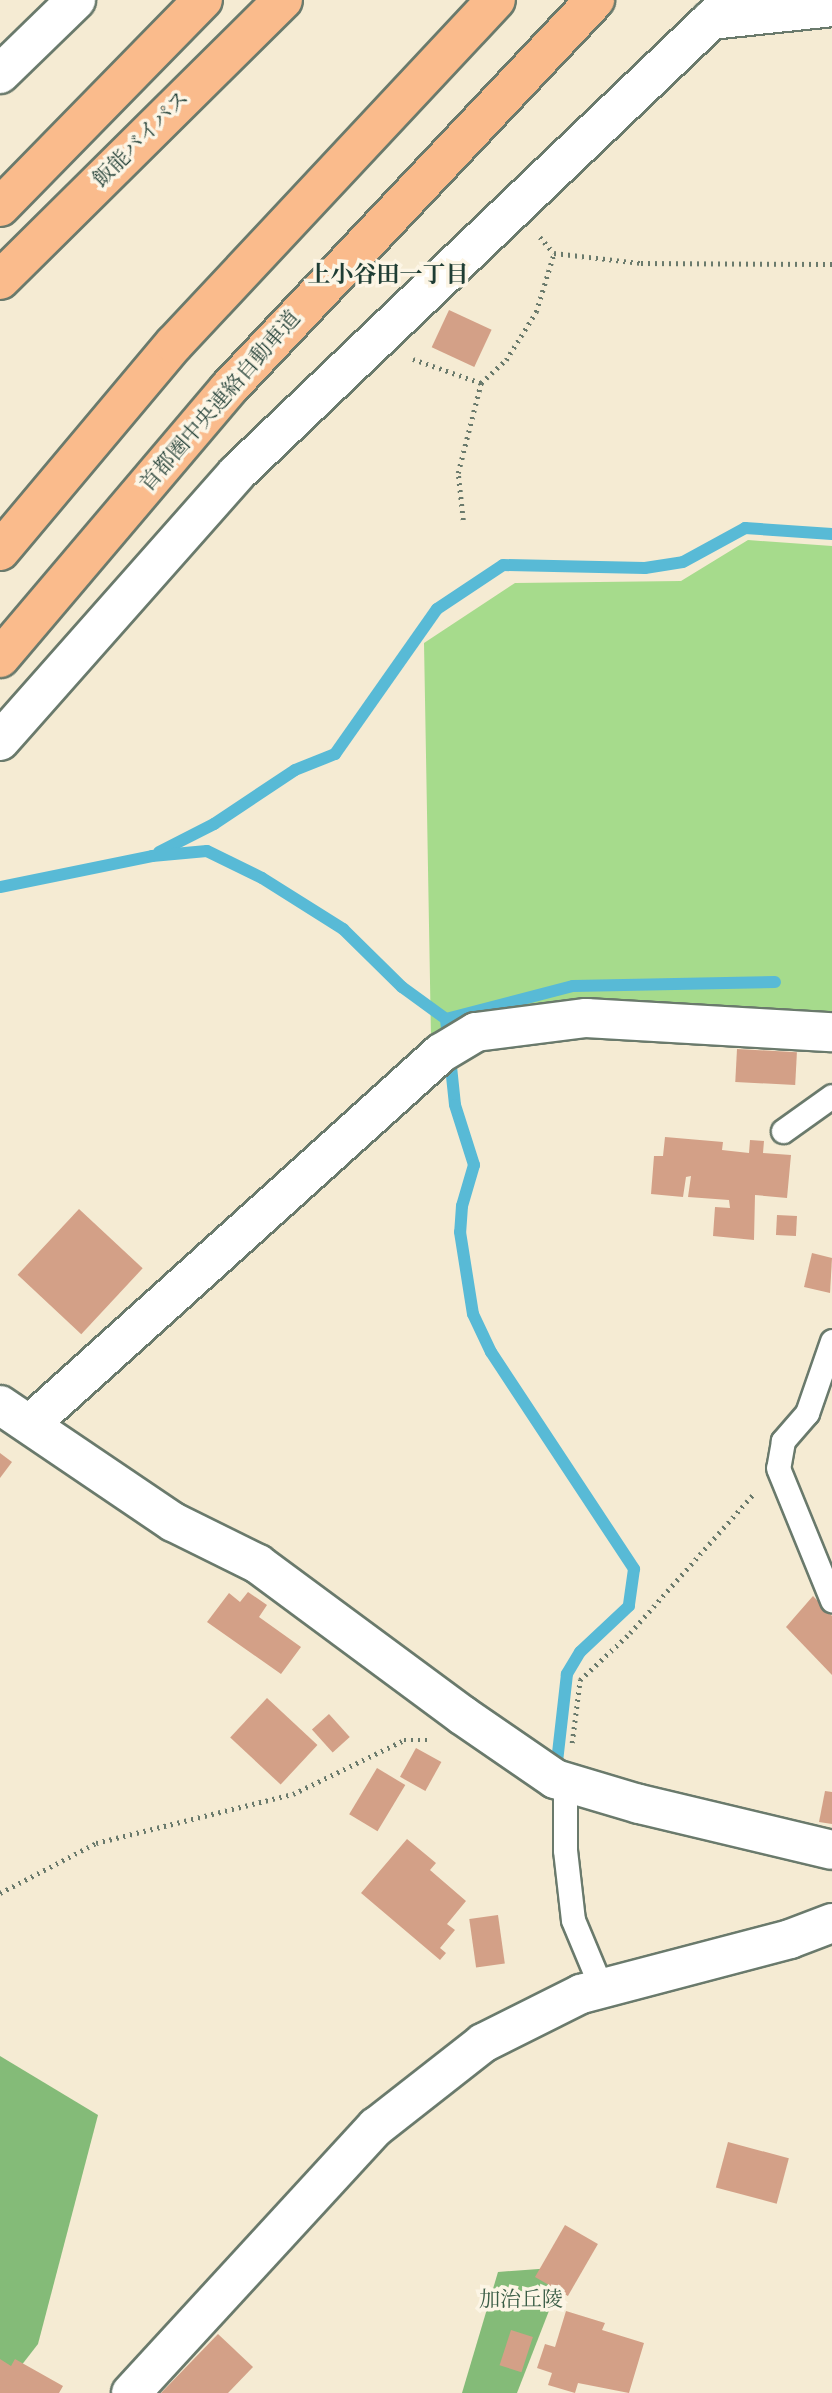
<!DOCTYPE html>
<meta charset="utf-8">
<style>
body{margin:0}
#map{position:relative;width:832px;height:2393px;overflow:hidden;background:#f5ebd3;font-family:Vollkorn,"Noto Serif JP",serif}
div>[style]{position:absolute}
.green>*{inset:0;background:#a6db8c}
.forest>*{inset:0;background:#84bb78}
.stream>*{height:12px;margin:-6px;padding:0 6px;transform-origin:6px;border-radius:6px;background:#58bad6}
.building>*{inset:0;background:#d3a087;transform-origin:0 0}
.path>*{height:4.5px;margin-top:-2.25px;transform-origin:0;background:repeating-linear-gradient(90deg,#6a7a6c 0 2px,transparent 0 7px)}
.roads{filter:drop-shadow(2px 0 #6a7a6c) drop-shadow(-2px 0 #6a7a6c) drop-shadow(0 2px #6a7a6c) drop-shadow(0 -2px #6a7a6c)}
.service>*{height:23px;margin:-11.5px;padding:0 11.5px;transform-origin:11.5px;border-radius:11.5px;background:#fff}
.minor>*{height:38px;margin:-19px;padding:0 19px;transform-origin:19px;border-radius:19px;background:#fff}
.tertiary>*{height:38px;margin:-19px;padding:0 19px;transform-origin:19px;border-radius:19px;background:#fff}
.trunk>*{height:38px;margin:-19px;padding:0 19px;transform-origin:19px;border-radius:19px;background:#fabb8c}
.motorway>*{height:38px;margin:-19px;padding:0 19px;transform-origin:19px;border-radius:19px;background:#fabb8c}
span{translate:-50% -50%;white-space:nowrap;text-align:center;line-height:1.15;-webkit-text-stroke:7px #fcf5e5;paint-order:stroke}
.street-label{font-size:21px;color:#1f3d34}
.park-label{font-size:21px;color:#3a5d46}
.neighbourhood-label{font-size:23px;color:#1f3d34;font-weight:700}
</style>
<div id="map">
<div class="green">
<i style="clip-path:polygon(748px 540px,832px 546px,832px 1016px,792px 1009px,753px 1018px,431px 1038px,424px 643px,515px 583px,681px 581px)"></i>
</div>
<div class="forest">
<i style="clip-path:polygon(0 2056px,98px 2115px,38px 2344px,0 2393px)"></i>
<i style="clip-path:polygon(566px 2267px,517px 2393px,462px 2393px,498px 2272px)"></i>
</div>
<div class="stream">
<i style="left:159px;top:852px;width:62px;rotate:-27deg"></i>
<i style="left:214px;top:824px;width:97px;rotate:-33.7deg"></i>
<i style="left:295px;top:770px;width:43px;rotate:-21.8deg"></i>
<i style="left:335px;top:754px;width:177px;rotate:-54.9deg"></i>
<i style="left:437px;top:609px;width:79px;rotate:-33.7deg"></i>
<i style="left:503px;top:565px;width:142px;rotate:1.2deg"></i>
<i style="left:645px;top:568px;width:38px;rotate:-9deg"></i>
<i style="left:683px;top:562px;width:71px;rotate:-28.7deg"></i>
<i style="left:745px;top:528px;width:87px;rotate:3.9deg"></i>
<i style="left:0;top:887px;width:155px;rotate:-11.5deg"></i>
<i style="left:152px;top:856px;width:55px;rotate:-5.2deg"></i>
<i style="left:207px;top:851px;width:61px;rotate:26.1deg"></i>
<i style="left:262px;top:878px;width:96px;rotate:32.2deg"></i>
<i style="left:343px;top:929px;width:83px;rotate:44.5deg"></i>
<i style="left:402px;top:987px;width:54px;rotate:36deg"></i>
<i style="left:446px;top:1019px;width:131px;rotate:-14.6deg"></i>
<i style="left:573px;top:986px;width:202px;rotate:-1.1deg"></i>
<i style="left:446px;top:1019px;width:86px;rotate:84deg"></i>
<i style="left:455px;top:1105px;width:63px;rotate:72.4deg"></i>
<i style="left:474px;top:1165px;width:43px;rotate:106.3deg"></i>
<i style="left:462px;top:1206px;width:26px;rotate:94deg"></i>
<i style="left:460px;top:1232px;width:83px;rotate:81deg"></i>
<i style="left:473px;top:1314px;width:42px;rotate:64.7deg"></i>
<i style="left:491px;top:1352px;width:260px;rotate:56.6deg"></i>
<i style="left:634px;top:1569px;width:37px;rotate:98deg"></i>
<i style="left:629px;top:1606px;width:67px;rotate:136.8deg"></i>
<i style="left:580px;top:1652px;width:26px;rotate:121deg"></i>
<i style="left:567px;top:1674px;width:98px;rotate:96.5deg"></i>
</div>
<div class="building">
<i style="left:449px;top:310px;width:47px;height:41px;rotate:25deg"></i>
<i style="left:737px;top:1049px;width:60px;height:33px;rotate:3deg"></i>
<i style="clip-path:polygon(665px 1137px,723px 1142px,722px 1150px,749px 1153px,750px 1140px,764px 1141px,763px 1153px,791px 1155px,787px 1198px,755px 1195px,754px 1240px,713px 1236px,715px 1207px,730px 1208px,729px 1200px,688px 1197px,691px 1176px,686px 1177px,683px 1197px,651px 1194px,654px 1156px,663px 1156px)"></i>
<i style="left:79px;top:1209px;width:87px;height:90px;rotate:43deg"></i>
<i style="left:777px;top:1215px;width:20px;height:20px;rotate:3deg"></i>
<i style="clip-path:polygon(812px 1253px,832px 1258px,830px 1293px,804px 1287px)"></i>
<i style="clip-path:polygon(0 1453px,12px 1462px,0 1478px)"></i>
<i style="clip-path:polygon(248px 1592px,267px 1605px,259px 1617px,301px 1647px,281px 1674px,207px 1622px,229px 1593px,240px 1602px)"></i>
<i style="clip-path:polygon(813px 1596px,832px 1616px,832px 1675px,786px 1627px)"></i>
<i style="left:267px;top:1698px;width:69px;height:54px;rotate:43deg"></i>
<i style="left:329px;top:1714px;width:31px;height:23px;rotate:48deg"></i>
<i style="left:416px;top:1748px;width:29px;height:33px;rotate:29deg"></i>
<i style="left:377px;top:1768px;width:33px;height:54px;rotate:31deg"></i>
<i style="clip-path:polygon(825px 1791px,832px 1792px,832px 1824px,819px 1822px)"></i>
<i style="clip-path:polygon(407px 1839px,436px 1863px,430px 1870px,466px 1901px,447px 1924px,455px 1930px,440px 1948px,446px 1953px,440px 1960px,361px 1893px)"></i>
<i style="left:498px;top:1915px;width:49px;height:29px;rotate:82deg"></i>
<i style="left:728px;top:2142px;width:63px;height:47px;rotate:15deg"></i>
<i style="left:565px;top:2225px;width:38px;height:60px;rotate:30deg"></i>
<i style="clip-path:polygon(566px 2311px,605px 2323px,602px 2330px,644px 2343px,629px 2393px,578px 2383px,575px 2393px,548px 2385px,552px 2373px,537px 2368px,545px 2344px,555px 2347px)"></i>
<i style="left:511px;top:2330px;width:23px;height:37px;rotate:18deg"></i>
<i style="clip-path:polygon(218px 2334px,253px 2367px,228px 2393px,161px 2393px)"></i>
<i style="clip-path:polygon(0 2359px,11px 2366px,15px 2359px,63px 2386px,59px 2393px,0 2393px)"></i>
</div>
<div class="path">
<i style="left:540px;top:237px;width:21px;rotate:49deg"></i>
<i style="left:554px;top:253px;width:88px;rotate:6.6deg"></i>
<i style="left:641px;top:263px;width:191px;rotate:0.3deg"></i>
<i style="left:413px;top:359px;width:72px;rotate:19.4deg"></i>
<i style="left:463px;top:520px;width:47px;rotate:-96.1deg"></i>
<i style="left:458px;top:473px;width:93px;rotate:-75.7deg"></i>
<i style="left:481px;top:383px;width:34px;rotate:-43deg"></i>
<i style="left:506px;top:360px;width:57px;rotate:-58deg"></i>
<i style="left:536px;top:312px;width:62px;rotate:-73deg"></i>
<i style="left:572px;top:1743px;width:64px;rotate:-82.8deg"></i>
<i style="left:580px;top:1680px;width:69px;rotate:-43.2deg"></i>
<i style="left:630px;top:1633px;width:188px;rotate:-48.4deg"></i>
<i style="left:0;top:1893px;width:108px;rotate:-27.5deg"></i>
<i style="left:96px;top:1843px;width:203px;rotate:-14deg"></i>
<i style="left:293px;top:1794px;width:123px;rotate:-25.9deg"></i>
<i style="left:404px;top:1740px;width:24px"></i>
</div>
<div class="roads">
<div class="service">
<i style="left:783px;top:1131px;width:60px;rotate:-35.5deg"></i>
<i style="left:832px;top:1341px;width:76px;rotate:109.1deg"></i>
<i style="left:807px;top:1413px;width:37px;rotate:131deg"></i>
<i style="left:783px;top:1441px;width:27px;rotate:100deg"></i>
<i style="left:778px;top:1468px;width:143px;rotate:67.8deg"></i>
<i style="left:565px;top:1781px;width:69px;rotate:90deg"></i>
<i style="left:565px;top:1850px;width:70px;rotate:83.5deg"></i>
<i style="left:573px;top:1920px;width:73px;rotate:67.3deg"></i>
</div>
<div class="minor">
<i style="left:711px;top:20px;width:122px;rotate:-6.1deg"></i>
<i style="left:0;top:74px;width:106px;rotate:-44.2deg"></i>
<i style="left:0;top:741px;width:358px;rotate:-48.5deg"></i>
<i style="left:237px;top:473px;width:685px;rotate:-43.7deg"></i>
<i style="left:0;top:1405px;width:209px;rotate:34.1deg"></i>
<i style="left:173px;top:1522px;width:95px;rotate:26.3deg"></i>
<i style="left:258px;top:1564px;width:254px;rotate:36.5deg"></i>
<i style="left:462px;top:1715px;width:113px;rotate:34.5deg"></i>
<i style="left:555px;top:1779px;width:88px;rotate:16.6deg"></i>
<i style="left:639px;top:1804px;width:198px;rotate:13.4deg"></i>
<i style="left:30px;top:1424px;width:554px;rotate:-42.07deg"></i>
<i style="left:441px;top:1053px;width:41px;rotate:-31deg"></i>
<i style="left:476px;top:1032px;width:111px;rotate:-7.3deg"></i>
<i style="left:586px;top:1018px;width:246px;rotate:3.3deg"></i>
</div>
<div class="tertiary">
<i style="left:131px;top:2393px;width:362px;rotate:-47.4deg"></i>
<i style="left:376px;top:2127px;width:136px;rotate:-38.1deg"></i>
<i style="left:483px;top:2043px;width:110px;rotate:-26.6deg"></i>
<i style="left:581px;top:1994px;width:216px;rotate:-14.7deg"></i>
<i style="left:790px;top:1939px;width:45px;rotate:-20.9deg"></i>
</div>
<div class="trunk">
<i style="left:0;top:207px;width:290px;rotate:-45.6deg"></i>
<i style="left:0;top:280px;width:398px;rotate:-44.7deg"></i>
</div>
<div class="motorway">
<i style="left:0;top:551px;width:270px;rotate:-50deg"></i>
<i style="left:174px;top:344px;width:471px;rotate:-46.9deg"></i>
<i style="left:0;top:658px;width:353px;rotate:-49.7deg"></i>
<i style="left:228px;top:389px;width:535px;rotate:-46.67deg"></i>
</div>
</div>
<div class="street-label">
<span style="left:142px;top:140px;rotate:-45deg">飯能バイパス</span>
<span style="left:221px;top:402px;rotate:-49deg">首都圏中央連絡自動車道</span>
</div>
<div class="park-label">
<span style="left:521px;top:2301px">加治丘陵</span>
</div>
<div class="neighbourhood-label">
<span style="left:388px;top:276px">上小谷田一丁目</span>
</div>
</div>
